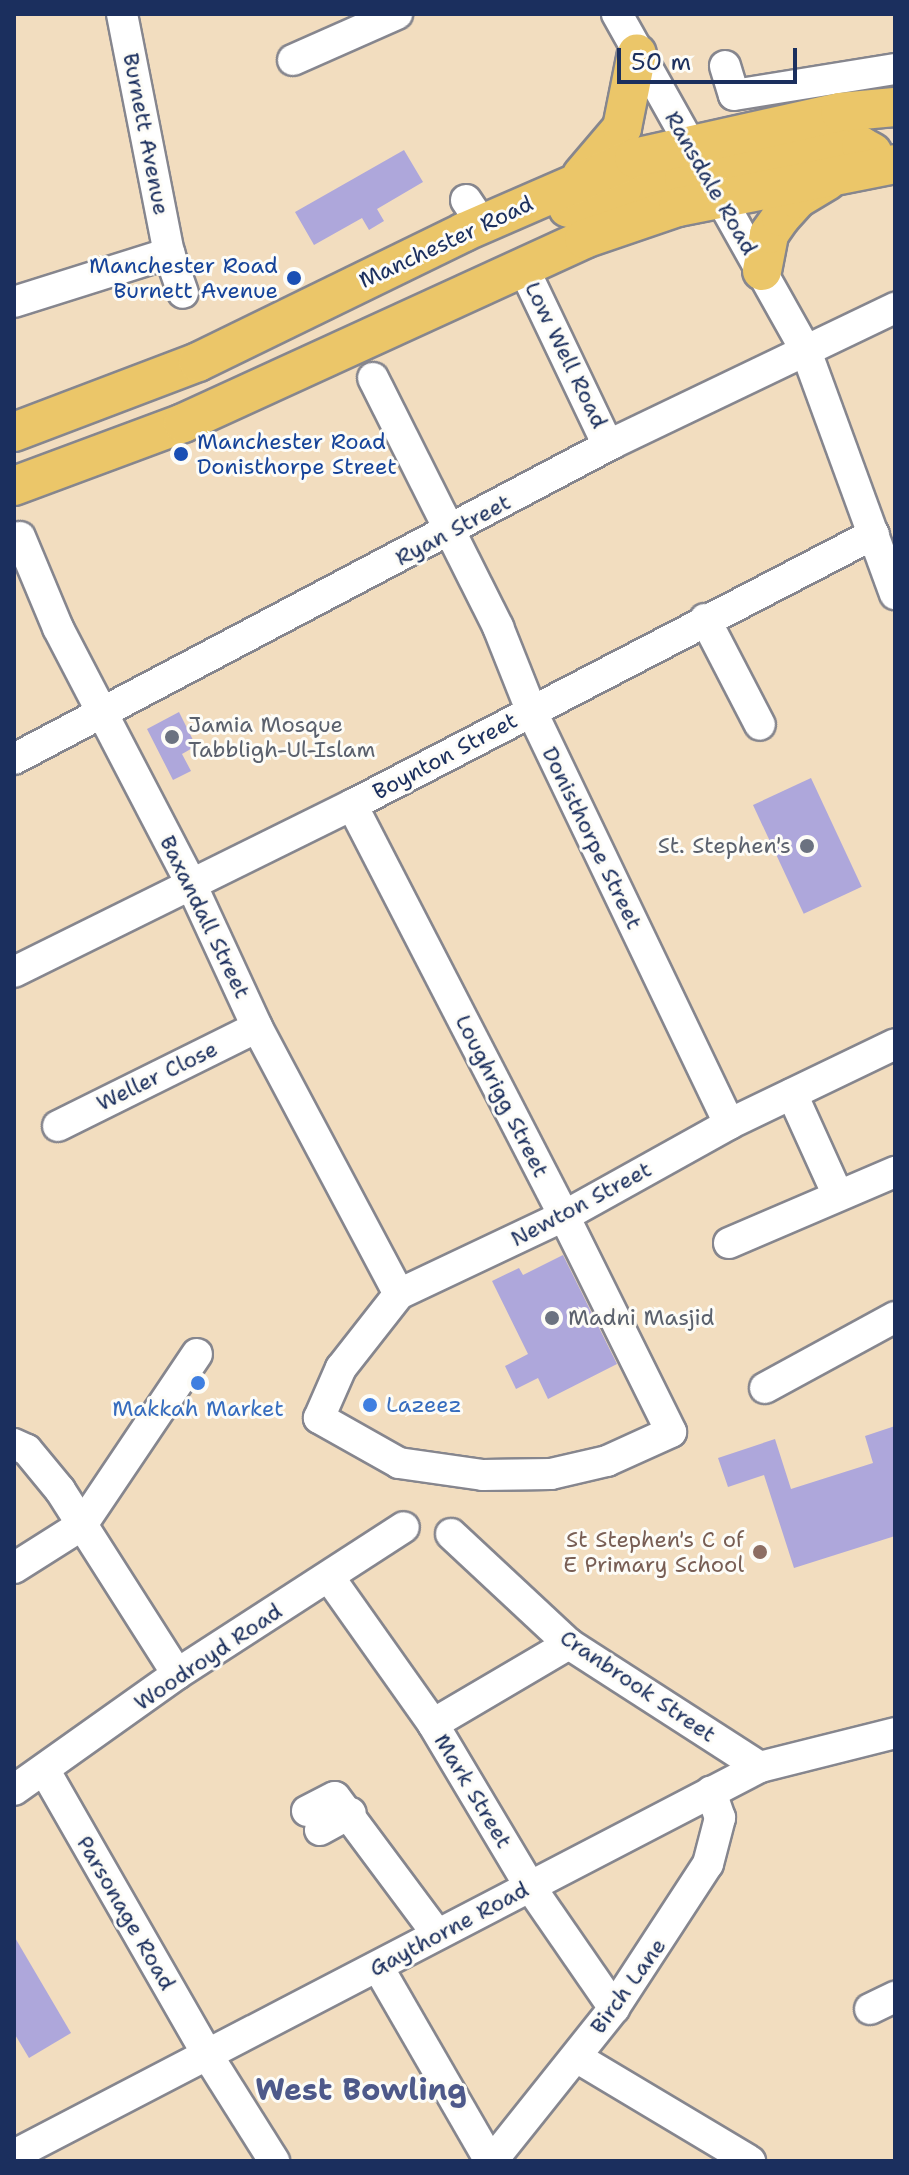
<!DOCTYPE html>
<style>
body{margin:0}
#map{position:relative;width:909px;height:2175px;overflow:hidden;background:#f2ddbf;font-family:"Shantell Sans",sans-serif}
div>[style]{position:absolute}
.building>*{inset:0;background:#aea7db;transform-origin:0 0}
.roads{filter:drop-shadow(2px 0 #86868e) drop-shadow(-2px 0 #86868e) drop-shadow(0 2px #86868e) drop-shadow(0 -2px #86868e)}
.minor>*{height:30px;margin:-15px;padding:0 15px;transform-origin:15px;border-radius:15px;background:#fff}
.major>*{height:38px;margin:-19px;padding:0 19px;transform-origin:19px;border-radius:19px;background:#ebc669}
.dots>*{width:22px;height:22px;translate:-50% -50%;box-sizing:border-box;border:4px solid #fdfcf7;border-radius:50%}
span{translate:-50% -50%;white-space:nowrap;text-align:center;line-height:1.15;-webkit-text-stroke:6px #fdfcf7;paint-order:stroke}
.street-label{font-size:22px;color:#1b2f5e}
.transit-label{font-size:22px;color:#164399}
.right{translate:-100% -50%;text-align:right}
.left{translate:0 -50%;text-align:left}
.worship-label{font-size:22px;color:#5b616d}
.shop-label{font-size:22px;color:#366cbe}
.education-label{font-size:22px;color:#785e54}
.district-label{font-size:30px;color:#4e598a;font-weight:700}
.frame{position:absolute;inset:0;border:16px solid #1b2f5e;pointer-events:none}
.scale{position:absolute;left:617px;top:48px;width:180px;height:36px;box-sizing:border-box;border:4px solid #1b2f5e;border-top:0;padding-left:10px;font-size:24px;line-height:28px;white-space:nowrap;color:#1b2f5e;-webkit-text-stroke:6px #fdfcf7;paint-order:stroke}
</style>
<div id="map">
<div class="building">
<i style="clip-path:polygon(404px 150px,423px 182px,377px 209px,384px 221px,369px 230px,362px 218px,314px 245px,295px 212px)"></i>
<i style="clip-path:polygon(179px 712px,196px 746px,182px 754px,191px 771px,173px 780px,147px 729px)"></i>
<i style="left:811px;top:778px;width:120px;height:64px;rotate:65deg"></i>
<i style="clip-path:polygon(563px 1255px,617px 1364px,548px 1399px,538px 1378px,516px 1389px,505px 1366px,528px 1354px,492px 1281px,519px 1268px,523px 1275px)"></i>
<i style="clip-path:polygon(895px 1426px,895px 1536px,794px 1568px,764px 1475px,728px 1487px,718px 1458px,775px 1439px,791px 1489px,873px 1463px,865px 1436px)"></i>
<i style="clip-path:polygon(14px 1936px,71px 2033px,29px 2058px,14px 2033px)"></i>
</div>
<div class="roads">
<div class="minor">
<i style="left:122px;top:14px;width:244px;rotate:78.9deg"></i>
<i style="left:169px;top:253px;width:42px;rotate:70.7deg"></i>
<i style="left:617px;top:14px;width:386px;rotate:60.7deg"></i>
<i style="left:806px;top:351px;width:259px;rotate:69.9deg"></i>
<i style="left:293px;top:60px;width:114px;rotate:-23.9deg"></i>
<i style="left:725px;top:66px;width:30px;rotate:73deg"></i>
<i style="left:734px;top:95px;width:163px;rotate:-9.2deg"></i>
<i style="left:466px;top:200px;width:29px;rotate:56deg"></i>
<i style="left:522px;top:265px;width:188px;rotate:64.5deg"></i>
<i style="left:603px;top:435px;width:13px;rotate:39deg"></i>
<i style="left:14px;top:302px;width:163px;rotate:-17.5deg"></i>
<i style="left:373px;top:378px;width:279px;rotate:63.3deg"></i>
<i style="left:498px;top:627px;width:89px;rotate:68.3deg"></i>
<i style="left:531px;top:710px;width:459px;rotate:64.4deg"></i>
<i style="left:20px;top:537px;width:99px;rotate:67.3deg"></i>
<i style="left:58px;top:628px;width:288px;rotate:62.5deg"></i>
<i style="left:191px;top:884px;width:157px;rotate:65.2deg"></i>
<i style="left:257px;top:1027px;width:302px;rotate:62deg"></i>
<i style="left:705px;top:619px;width:119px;rotate:62.6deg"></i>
<i style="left:14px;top:759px;width:677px;rotate:-27.81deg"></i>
<i style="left:613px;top:443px;width:313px;rotate:-25.6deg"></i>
<i style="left:352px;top:805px;width:462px;rotate:62.7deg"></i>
<i style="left:564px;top:1216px;width:241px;rotate:63.6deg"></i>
<i style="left:671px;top:1432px;width:70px;rotate:155.6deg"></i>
<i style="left:607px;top:1461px;width:57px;rotate:166.9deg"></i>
<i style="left:551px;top:1474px;width:68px;rotate:179.2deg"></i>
<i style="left:483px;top:1475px;width:85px;rotate:-171.9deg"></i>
<i style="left:399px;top:1463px;width:92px;rotate:-150.6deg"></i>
<i style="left:319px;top:1418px;width:55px;rotate:-66.3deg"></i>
<i style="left:341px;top:1368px;width:94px;rotate:-51.9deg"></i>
<i style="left:399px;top:1294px;width:183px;rotate:-25.3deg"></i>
<i style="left:564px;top:1216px;width:189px;rotate:-29.1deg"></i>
<i style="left:729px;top:1124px;width:184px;rotate:-25.7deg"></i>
<i style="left:14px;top:972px;width:377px;rotate:-26.3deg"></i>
<i style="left:352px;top:805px;width:588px;rotate:-27.44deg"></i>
<i style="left:792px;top:1094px;width:109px;rotate:65.6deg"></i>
<i style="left:58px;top:1126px;width:222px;rotate:-26.4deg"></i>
<i style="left:729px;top:1243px;width:181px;rotate:-23.2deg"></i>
<i style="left:765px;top:1388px;width:148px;rotate:-28.6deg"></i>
<i style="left:14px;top:1444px;width:14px;rotate:25deg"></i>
<i style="left:27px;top:1450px;width:52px;rotate:50.5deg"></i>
<i style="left:60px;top:1490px;width:218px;rotate:57.5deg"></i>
<i style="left:451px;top:1534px;width:161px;rotate:43deg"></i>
<i style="left:569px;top:1644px;width:227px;rotate:32.8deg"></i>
<i style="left:14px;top:1568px;width:80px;rotate:-32.3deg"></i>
<i style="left:82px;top:1525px;width:206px;rotate:-56.1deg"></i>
<i style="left:329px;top:1577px;width:180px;rotate:54.7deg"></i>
<i style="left:433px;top:1724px;width:187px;rotate:59.2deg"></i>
<i style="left:529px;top:1885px;width:150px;rotate:55.4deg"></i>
<i style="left:433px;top:1724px;width:158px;rotate:-30.5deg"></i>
<i style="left:45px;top:1771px;width:328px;rotate:60.2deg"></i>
<i style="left:208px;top:2056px;width:124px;rotate:57.8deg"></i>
<i style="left:14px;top:1790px;width:200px;rotate:-35.4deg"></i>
<i style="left:177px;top:1674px;width:270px;rotate:-32.9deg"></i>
<i style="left:307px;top:1811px;width:31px;rotate:-27deg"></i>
<i style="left:335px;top:1797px;width:171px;rotate:53.3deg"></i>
<i style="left:320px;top:1830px;width:35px;rotate:-29deg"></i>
<i style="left:378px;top:1967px;width:224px;rotate:60deg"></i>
<i style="left:870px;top:2009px;width:28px;rotate:-26deg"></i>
<i style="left:576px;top:2057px;width:203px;rotate:30.9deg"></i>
<i style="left:14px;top:2155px;width:841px;rotate:-27.48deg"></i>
<i style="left:760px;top:1767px;width:139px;rotate:-14.1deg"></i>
<i style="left:492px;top:2161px;width:196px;rotate:-51.4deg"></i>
<i style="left:614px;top:2008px;width:172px;rotate:-56.9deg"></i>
<i style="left:708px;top:1864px;width:48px;rotate:-75.4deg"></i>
<i style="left:720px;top:1818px;width:28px;rotate:-109deg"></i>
</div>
<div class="major">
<i style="left:698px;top:150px;width:34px;rotate:17deg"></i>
<i style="left:730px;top:160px;width:132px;rotate:-6.1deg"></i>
<i style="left:861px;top:146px;width:13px;rotate:29deg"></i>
<i style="left:582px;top:175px;width:62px;rotate:-49.6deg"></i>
<i style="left:622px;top:128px;width:76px;rotate:-78.7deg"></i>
<i style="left:568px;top:208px;width:120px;rotate:-14.5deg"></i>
<i style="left:684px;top:178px;width:42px;rotate:28.4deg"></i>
<i style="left:762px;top:271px;width:38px;rotate:-79deg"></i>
<i style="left:769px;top:234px;width:21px;rotate:-55deg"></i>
<i style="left:781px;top:217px;width:24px;rotate:-48deg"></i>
<i style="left:797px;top:199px;width:35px;rotate:-31deg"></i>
<i style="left:14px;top:432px;width:197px;rotate:-20.8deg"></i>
<i style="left:198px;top:362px;width:296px;rotate:-26deg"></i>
<i style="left:464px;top:232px;width:185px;rotate:-23.5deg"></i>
<i style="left:634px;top:158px;width:211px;rotate:-12.6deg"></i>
<i style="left:840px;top:112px;width:55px;rotate:-5.2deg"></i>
<i style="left:14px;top:486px;width:180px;rotate:-20.4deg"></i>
<i style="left:183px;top:423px;width:441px;rotate:-24.6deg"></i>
<i style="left:584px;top:239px;width:99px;rotate:-18.8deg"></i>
<i style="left:678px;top:207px;width:221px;rotate:-11.2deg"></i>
</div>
</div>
<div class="dots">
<i style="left:294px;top:278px;background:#1a4fb4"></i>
<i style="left:181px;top:454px;background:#1a4fb4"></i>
<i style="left:172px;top:737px;background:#6b7280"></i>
<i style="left:807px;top:846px;background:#6b7280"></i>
<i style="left:552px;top:1318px;background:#6b7280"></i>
<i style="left:198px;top:1383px;background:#3f7fe0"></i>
<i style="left:370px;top:1405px;background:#3f7fe0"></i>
<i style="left:760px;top:1552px;background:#8d6e63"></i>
</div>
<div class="street-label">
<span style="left:146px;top:134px;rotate:79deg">Burnett Avenue</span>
<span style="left:711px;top:183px;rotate:60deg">Ransdale Road</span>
<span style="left:446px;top:242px;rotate:-25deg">Manchester Road</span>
<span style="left:566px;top:355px;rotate:64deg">Low Well Road</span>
<span style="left:453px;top:530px;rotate:-28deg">Ryan Street</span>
<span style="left:445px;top:756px;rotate:-28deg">Boynton Street</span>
<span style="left:592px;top:838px;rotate:64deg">Donisthorpe Street</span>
<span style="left:205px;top:917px;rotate:64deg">Baxandall Street</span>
<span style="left:157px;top:1076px;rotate:-26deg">Weller Close</span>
<span style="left:502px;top:1096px;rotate:63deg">Loughrigg Street</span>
<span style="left:581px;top:1204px;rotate:-28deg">Newton Street</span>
<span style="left:208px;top:1657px;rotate:-34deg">Woodroyd Road</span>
<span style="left:638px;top:1686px;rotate:34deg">Cranbrook Street</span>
<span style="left:473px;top:1791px;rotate:59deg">Mark Street</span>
<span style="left:126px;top:1913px;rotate:60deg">Parsonage Road</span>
<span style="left:449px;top:1929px;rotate:-28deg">Gaythorne Road</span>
<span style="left:628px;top:1986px;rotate:-54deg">Birch Lane</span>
</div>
<div class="transit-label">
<span class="right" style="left:278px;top:278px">Manchester Road<br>Burnett Avenue</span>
<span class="left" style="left:197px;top:454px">Manchester Road<br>Donisthorpe Street</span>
</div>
<div class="worship-label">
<span class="left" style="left:188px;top:737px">Jamia Mosque<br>Tabbligh-Ul-Islam</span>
<span class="right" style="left:791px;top:846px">St. Stephen's</span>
<span class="left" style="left:568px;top:1318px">Madni Masjid</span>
</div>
<div class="shop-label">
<span class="left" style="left:386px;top:1405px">Lazeez</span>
<span style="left:198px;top:1409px">Makkah Market</span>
</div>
<div class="education-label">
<span class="right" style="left:744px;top:1552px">St Stephen's C of<br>E Primary School</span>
</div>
<div class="district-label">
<span style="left:361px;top:2090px">West Bowling</span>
</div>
<div class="frame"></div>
<div class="scale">50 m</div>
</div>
